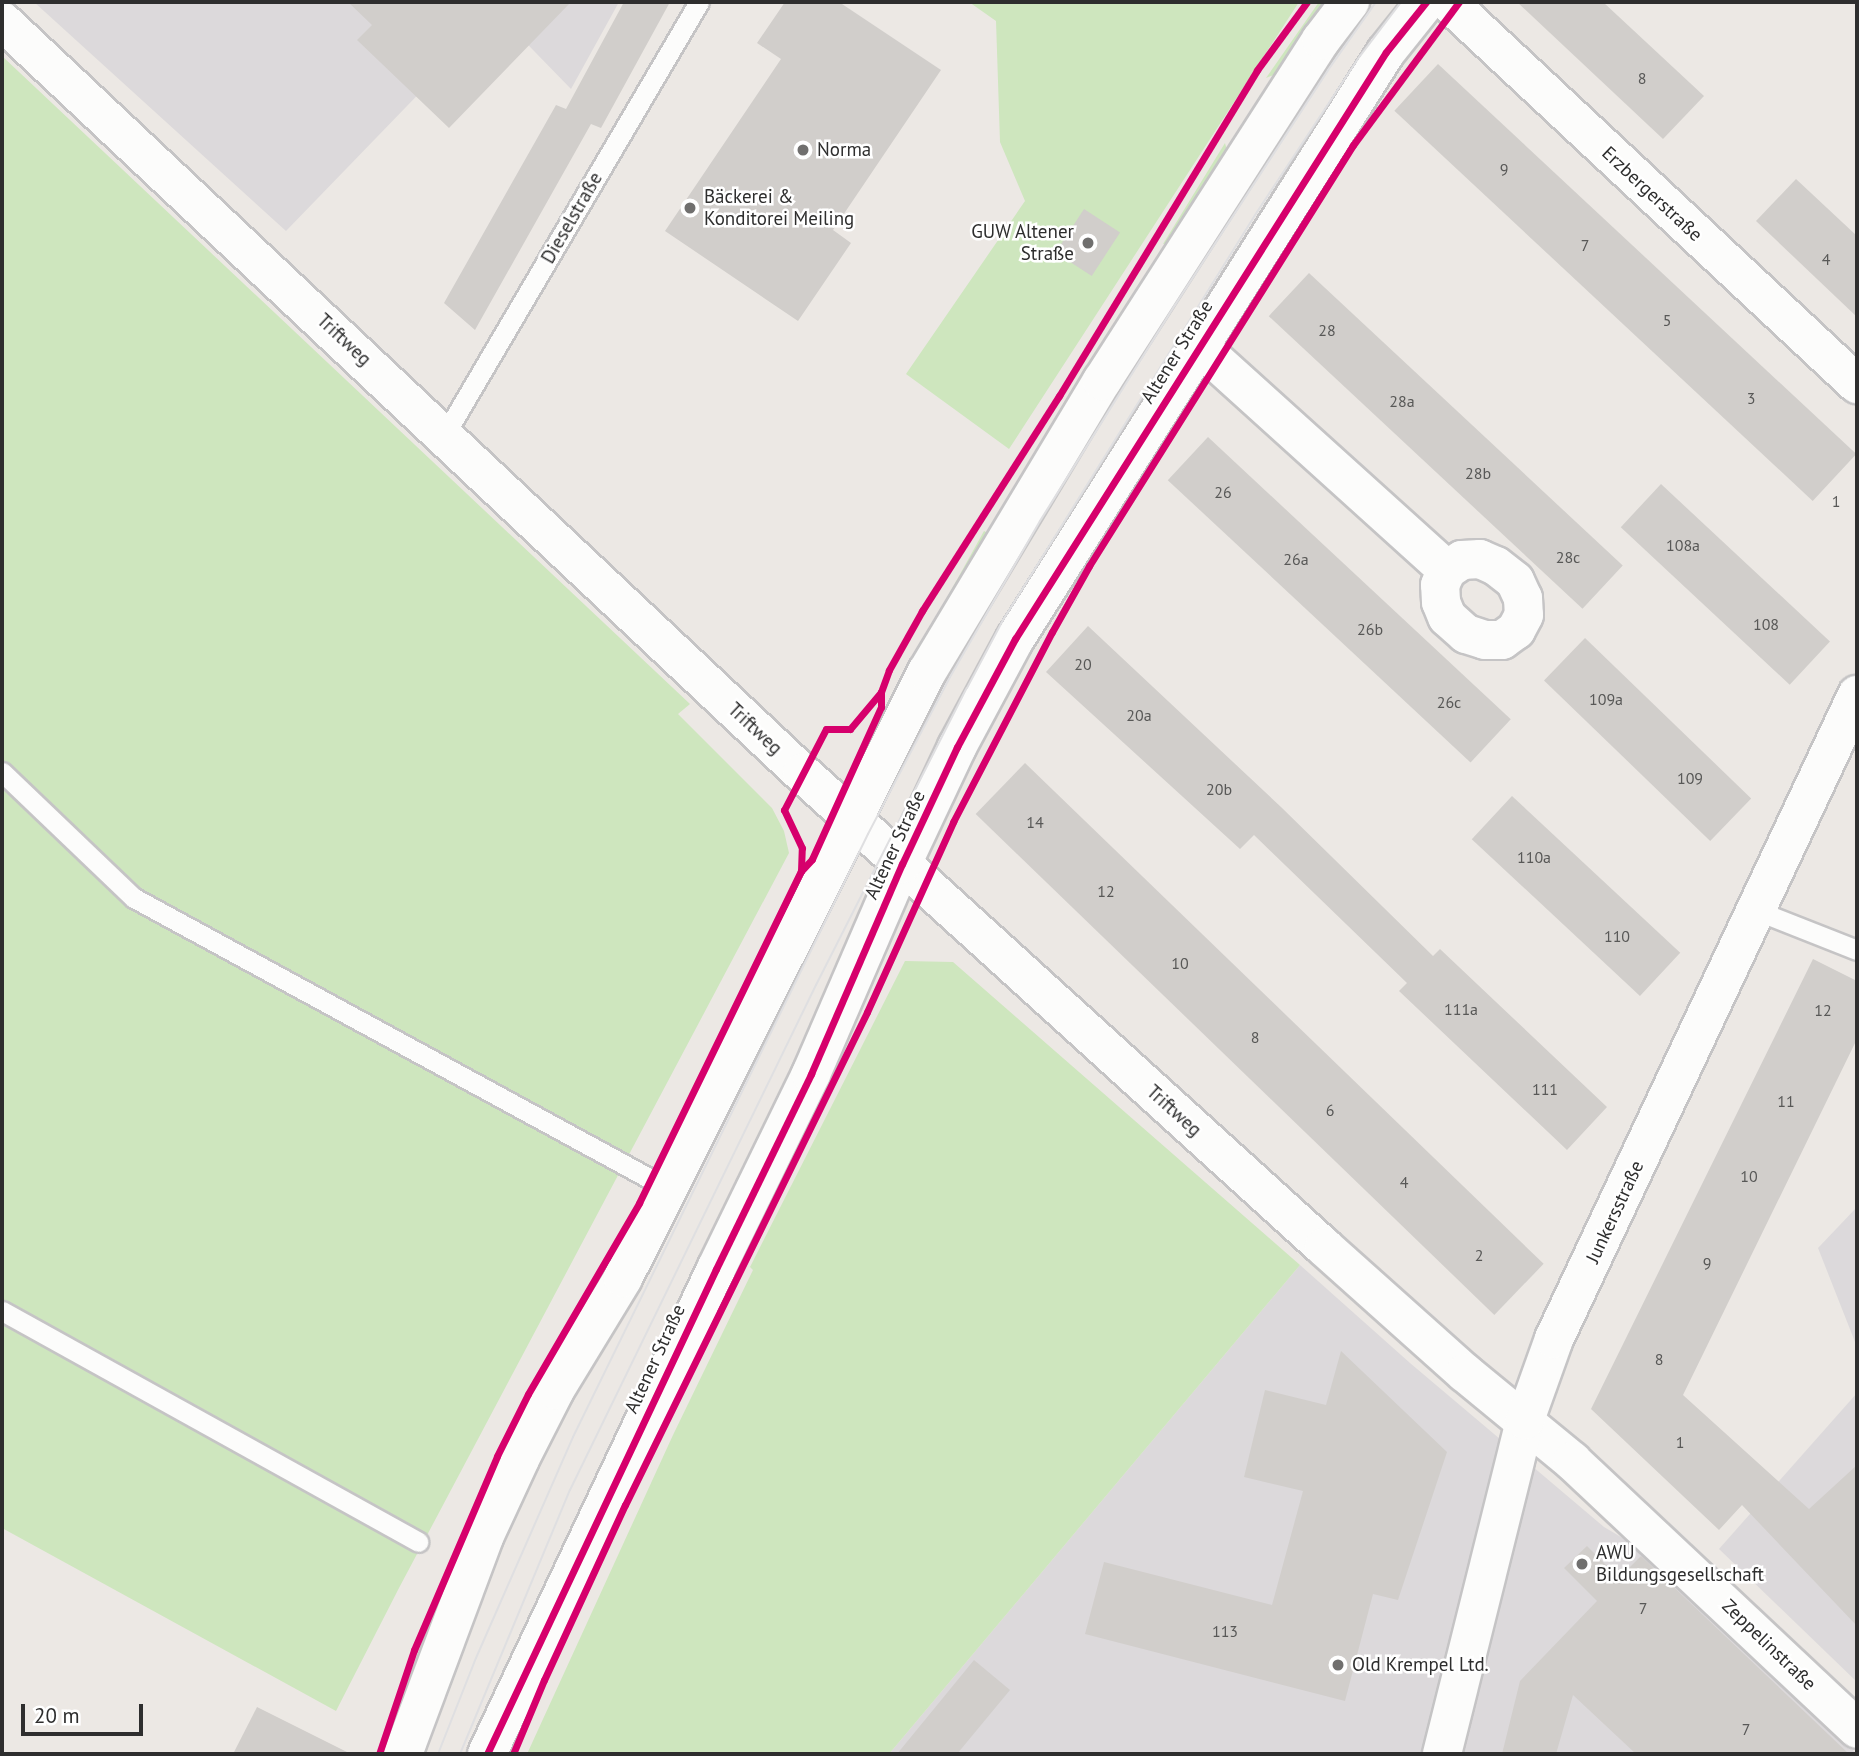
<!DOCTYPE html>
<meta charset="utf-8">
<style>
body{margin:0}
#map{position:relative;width:1859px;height:1756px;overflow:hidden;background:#ece8e4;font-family:"PT Sans",sans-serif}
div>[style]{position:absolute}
.industrial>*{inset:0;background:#dcd9db}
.green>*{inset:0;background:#cee6be;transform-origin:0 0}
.building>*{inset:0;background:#d1cecb;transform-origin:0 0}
.roads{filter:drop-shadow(2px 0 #c5c4c5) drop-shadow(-2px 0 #c5c4c5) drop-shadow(0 2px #c5c4c5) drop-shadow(0 -2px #c5c4c5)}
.service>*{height:19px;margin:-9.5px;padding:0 9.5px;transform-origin:9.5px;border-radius:9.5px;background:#fcfcfb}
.minor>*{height:38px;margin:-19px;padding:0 19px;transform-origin:19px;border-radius:19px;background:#fcfcfb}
.tertiary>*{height:38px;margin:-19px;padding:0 19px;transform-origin:19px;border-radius:19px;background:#fcfcfb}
.secondary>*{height:38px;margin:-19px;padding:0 19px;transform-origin:19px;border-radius:19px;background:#fcfcfb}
.tram>*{height:2px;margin:-1px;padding:0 1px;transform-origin:1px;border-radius:1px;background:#dfdfe1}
.cycleway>*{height:7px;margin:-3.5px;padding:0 3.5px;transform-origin:3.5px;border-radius:3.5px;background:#d6006c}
.dots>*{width:19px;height:19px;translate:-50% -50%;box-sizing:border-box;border:4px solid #fff;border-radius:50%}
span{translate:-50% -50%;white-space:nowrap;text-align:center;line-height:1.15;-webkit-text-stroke:5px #fff;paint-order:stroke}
.number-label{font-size:16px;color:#585857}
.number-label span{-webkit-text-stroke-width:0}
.poi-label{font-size:19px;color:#2e2e2e}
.left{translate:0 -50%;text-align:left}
.right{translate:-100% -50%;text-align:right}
.street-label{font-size:19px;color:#2e2e2e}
.frame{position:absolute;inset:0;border:4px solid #2e2e2e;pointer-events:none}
.scale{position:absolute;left:21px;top:1704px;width:122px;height:32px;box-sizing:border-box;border:4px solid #2e2e2e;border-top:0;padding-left:9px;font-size:21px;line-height:24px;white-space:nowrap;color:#2e2e2e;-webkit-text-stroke:5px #fff;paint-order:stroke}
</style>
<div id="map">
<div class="industrial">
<i style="clip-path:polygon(34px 2px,619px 2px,571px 89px,497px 13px,286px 231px)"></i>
<i style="clip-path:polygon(1857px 1207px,1857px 1347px,1818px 1248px)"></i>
<i style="clip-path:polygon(1300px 1265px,1410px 1363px,1604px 1527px,1648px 1553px,1857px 1754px,889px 1754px)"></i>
<i style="clip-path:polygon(1857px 1393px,1857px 1682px,1719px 1549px)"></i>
</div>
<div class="green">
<i style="clip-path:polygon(969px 2px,1299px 2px,1009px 449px,906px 374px,1025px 201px,1000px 142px,996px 21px)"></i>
<i style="clip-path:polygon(1319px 2px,1331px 2px,1276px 74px,1266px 78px)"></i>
<i style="clip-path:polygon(2px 56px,690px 704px,678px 714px,772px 808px,784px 831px,789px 853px,399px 1588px,336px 1711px,2px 1528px)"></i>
<i style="clip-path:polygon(1225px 143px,1230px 162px,1180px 242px,1163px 244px)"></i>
<i style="left:984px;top:531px;width:10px;height:125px;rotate:29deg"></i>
<i style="clip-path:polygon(905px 961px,953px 962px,1300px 1265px,889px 1754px,527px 1754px,673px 1435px,753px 1270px,750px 1267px)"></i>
</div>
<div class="building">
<i style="clip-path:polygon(348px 2px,571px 2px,449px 128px,357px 40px,372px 25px)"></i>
<i style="clip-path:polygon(624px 2px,670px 2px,601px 128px,591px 124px,475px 330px,444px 303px,556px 105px,566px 109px)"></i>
<i style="clip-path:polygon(785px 2px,839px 2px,941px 70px,833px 230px,851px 243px,798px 321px,665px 231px,781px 59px,757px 43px)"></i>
<i style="clip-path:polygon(1517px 2px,1603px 2px,1704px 96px,1663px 139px)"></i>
<i style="left:1438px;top:64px;width:572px;height:64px;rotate:43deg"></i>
<i style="clip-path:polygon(1796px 179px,1857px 236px,1857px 317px,1756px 221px)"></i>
<i style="left:1084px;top:209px;width:43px;height:52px;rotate:33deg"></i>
<i style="left:1309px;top:273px;width:429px;height:59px;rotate:43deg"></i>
<i style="left:1208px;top:437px;width:414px;height:59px;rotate:43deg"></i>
<i style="left:1661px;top:484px;width:231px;height:59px;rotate:43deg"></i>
<i style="clip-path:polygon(1088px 626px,1281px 807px,1433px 956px,1440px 949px,1607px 1107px,1567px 1150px,1399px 991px,1407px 983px,1254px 835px,1240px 849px,1046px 672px)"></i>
<i style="left:1585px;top:638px;width:231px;height:59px;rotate:44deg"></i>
<i style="left:1025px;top:763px;width:721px;height:71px;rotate:44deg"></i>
<i style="left:1512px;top:796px;width:230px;height:59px;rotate:43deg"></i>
<i style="clip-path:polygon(1813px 959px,1857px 981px,1857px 1039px,1683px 1395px,1809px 1509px,1857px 1465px,1857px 1626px,1742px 1505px,1719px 1530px,1591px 1409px)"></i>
<i style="clip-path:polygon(1341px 1351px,1447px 1452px,1398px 1600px,1373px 1594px,1345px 1701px,1085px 1634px,1104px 1562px,1272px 1605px,1303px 1491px,1244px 1477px,1265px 1390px,1326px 1405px)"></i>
<i style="clip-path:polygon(1587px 1546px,1619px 1578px,1641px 1556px,1849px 1754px,1636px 1754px,1573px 1695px,1556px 1754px,1502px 1754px,1520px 1681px,1597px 1601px,1564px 1568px)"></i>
<i style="clip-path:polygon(974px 1660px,1010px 1690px,957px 1754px,897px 1754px)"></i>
<i style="clip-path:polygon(257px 1707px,351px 1754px,233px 1754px)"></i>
</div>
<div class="roads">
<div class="service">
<i style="left:445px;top:434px;width:501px;rotate:-59.55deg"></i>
<i style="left:2px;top:772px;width:182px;rotate:43.7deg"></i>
<i style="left:134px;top:898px;width:609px;rotate:28.54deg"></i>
<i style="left:1758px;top:911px;width:106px;rotate:21.5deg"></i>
<i style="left:2px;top:1311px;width:476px;rotate:29deg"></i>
</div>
<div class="minor">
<i style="left:1448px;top:2px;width:560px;rotate:43.05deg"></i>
<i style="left:2px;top:21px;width:1098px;rotate:43.23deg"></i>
<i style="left:802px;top:773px;width:705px;rotate:42.24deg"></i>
<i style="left:1324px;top:1247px;width:189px;rotate:41.8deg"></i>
<i style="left:1465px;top:1373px;width:139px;rotate:39.4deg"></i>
<i style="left:1572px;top:1461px;width:391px;rotate:43.2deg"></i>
<i style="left:1199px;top:346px;width:334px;rotate:42.1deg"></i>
<i style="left:1480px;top:559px;width:17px;rotate:24deg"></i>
<i style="left:1496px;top:566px;width:24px;rotate:38deg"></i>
<i style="left:1515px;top:581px;width:19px;rotate:65deg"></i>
<i style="left:1523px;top:598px;width:17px;rotate:87deg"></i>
<i style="left:1524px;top:615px;width:17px;rotate:118deg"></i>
<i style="left:1516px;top:630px;width:17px;rotate:144deg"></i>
<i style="left:1502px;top:640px;width:17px;rotate:180deg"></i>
<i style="left:1485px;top:640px;width:20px;rotate:-162deg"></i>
<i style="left:1466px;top:634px;width:25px;rotate:-138deg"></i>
<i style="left:1447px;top:617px;width:16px;rotate:-112deg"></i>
<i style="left:1441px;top:602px;width:17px;rotate:-93deg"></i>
<i style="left:1440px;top:585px;width:17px;rotate:-65deg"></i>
<i style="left:1447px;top:570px;width:18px;rotate:-34deg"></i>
<i style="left:1462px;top:560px;width:18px;rotate:-3deg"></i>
</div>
<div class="tertiary">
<i style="left:1442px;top:1754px;width:344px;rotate:-76deg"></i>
<i style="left:1525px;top:1420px;width:86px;rotate:-70.3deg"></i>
<i style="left:1554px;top:1339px;width:712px;rotate:-64.8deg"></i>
</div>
<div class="secondary">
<i style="left:403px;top:1754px;width:232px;rotate:-69.5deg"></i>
<i style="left:484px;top:1537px;width:86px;rotate:-65.2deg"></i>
<i style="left:520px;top:1459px;width:77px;rotate:-63.1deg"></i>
<i style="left:555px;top:1390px;width:131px;rotate:-58.7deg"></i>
<i style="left:623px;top:1278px;width:678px;rotate:-63.36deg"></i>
<i style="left:927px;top:672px;width:340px;rotate:-59deg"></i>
<i style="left:1102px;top:381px;width:405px;rotate:-57.3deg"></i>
<i style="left:1321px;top:40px;width:48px;rotate:-52.7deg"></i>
<i style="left:487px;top:1754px;width:536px;rotate:-64.72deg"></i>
<i style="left:716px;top:1269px;width:217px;rotate:-64deg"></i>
<i style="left:811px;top:1074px;width:229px;rotate:-66.6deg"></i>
<i style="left:902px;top:864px;width:129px;rotate:-64.8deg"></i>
<i style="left:957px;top:747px;width:123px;rotate:-61.8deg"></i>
<i style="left:1015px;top:639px;width:694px;rotate:-57.71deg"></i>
<i style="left:1386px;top:52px;width:64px;rotate:-51.3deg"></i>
</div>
</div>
<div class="tram">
<i style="left:438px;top:1754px;width:103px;rotate:-68.4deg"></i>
<i style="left:476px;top:1658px;width:241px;rotate:-66.3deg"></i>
<i style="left:573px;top:1437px;width:671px;rotate:-63.93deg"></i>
<i style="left:868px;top:834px;width:177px;rotate:-62.4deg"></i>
<i style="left:950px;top:677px;width:180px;rotate:-60deg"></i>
<i style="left:1040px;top:521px;width:255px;rotate:-58deg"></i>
<i style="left:1175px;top:305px;width:280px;rotate:-56.9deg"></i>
<i style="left:1328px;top:70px;width:83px;rotate:-54.8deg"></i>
<i style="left:460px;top:1754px;width:286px;rotate:-67.4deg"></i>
<i style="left:570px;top:1490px;width:562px;rotate:-64.03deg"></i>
<i style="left:816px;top:985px;width:333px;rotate:-63.1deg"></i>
<i style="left:967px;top:688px;width:77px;rotate:-62.1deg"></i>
<i style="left:1003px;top:620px;width:481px;rotate:-58.1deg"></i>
<i style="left:1257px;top:212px;width:187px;rotate:-56.6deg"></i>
<i style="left:1360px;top:56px;width:68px;rotate:-52.8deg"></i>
</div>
<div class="cycleway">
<i style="left:801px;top:871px;width:23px;rotate:-88deg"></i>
<i style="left:802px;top:848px;width:42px;rotate:-115.3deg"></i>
<i style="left:784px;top:810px;width:91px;rotate:-62.6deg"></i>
<i style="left:826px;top:729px;width:24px"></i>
<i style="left:850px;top:729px;width:48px;rotate:-50deg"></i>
<i style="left:379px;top:1754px;width:110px;rotate:-71.4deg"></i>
<i style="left:414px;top:1650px;width:211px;rotate:-66.8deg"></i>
<i style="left:497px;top:1456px;width:69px;rotate:-63.4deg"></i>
<i style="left:528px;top:1394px;width:221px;rotate:-59.8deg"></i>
<i style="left:639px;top:1203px;width:369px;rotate:-64deg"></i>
<i style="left:801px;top:871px;width:16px;rotate:-47deg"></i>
<i style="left:812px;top:859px;width:167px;rotate:-65.6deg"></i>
<i style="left:881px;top:707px;width:15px;rotate:-90deg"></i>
<i style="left:881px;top:692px;width:23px;rotate:-70deg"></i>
<i style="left:889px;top:670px;width:68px;rotate:-60.8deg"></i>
<i style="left:922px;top:611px;width:255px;rotate:-57.5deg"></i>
<i style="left:1059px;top:396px;width:381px;rotate:-58.7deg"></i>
<i style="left:1257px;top:70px;width:84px;rotate:-53.7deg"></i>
<i style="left:487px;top:1754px;width:536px;rotate:-64.72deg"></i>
<i style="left:716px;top:1269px;width:217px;rotate:-64deg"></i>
<i style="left:811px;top:1074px;width:229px;rotate:-66.6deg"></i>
<i style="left:902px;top:864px;width:129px;rotate:-64.8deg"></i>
<i style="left:957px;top:747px;width:123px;rotate:-61.8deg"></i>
<i style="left:1015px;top:639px;width:694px;rotate:-57.71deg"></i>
<i style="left:1386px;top:52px;width:64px;rotate:-51.3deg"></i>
<i style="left:513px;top:1754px;width:80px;rotate:-67.3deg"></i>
<i style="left:544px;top:1680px;width:193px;rotate:-65.2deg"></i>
<i style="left:625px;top:1505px;width:549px;rotate:-63.85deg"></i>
<i style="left:867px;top:1012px;width:209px;rotate:-65.6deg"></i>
<i style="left:953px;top:822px;width:214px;rotate:-62.5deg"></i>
<i style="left:1052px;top:632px;width:76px;rotate:-60.7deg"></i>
<i style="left:1089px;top:566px;width:497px;rotate:-57.9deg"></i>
<i style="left:1353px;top:145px;width:178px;rotate:-53.5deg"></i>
</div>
<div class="dots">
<i style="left:803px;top:150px;background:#706f6e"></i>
<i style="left:690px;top:208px;background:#706f6e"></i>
<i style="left:1088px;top:243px;background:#706f6e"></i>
<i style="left:1582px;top:1564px;background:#706f6e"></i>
<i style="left:1338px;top:1665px;background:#706f6e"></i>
</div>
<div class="number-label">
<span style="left:1642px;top:78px">8</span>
<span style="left:1504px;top:169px">9</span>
<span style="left:1585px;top:245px">7</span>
<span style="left:1826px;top:259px">4</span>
<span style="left:1667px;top:320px">5</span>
<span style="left:1327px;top:330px">28</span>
<span style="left:1751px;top:398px">3</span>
<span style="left:1402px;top:401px">28a</span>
<span style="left:1478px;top:473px">28b</span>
<span style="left:1223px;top:492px">26</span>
<span style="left:1836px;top:501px">1</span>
<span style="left:1683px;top:545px">108a</span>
<span style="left:1568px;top:557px">28c</span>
<span style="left:1296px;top:559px">26a</span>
<span style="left:1766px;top:624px">108</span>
<span style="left:1370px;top:629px">26b</span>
<span style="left:1083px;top:664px">20</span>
<span style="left:1606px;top:699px">109a</span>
<span style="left:1449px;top:702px">26c</span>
<span style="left:1139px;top:715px">20a</span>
<span style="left:1690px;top:778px">109</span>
<span style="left:1219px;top:789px">20b</span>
<span style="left:1035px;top:822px">14</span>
<span style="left:1534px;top:857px">110a</span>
<span style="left:1106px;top:891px">12</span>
<span style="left:1617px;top:936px">110</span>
<span style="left:1180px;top:963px">10</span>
<span style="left:1461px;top:1009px">111a</span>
<span style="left:1823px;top:1010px">12</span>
<span style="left:1255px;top:1037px">8</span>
<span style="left:1545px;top:1089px">111</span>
<span style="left:1786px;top:1101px">11</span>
<span style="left:1330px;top:1110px">6</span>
<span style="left:1749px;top:1176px">10</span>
<span style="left:1404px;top:1182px">4</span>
<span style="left:1479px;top:1255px">2</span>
<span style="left:1707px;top:1263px">9</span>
<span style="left:1659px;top:1359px">8</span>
<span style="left:1680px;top:1442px">1</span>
<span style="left:1643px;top:1608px">7</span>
<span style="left:1225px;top:1631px">113</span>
<span style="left:1746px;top:1729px">7</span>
</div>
<div class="poi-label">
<span class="left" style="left:817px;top:150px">Norma</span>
<span class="left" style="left:704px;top:208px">Bäckerei &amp;<br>Konditorei Meiling</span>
<span class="right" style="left:1074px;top:243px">GUW Altener<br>Straße</span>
<span class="left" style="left:1596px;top:1564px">AWU<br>Bildungsgesellschaft</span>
<span class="left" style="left:1352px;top:1665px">Old Krempel Ltd.</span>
</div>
<div class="street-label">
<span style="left:1652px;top:194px;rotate:43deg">Erzbergerstraße</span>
<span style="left:572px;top:218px;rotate:-60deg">Dieselstraße</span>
<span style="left:344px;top:340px;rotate:43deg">Triftweg</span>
<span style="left:1177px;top:352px;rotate:-58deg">Altener Straße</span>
<span style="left:755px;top:729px;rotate:43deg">Triftweg</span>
<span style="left:895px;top:845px;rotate:-65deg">Altener Straße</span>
<span style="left:1174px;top:1111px;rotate:42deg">Triftweg</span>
<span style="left:1615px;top:1212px;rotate:-65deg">Junkersstraße</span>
<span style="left:655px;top:1359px;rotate:-65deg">Altener Straße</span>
<span style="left:1769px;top:1645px;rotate:44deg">Zeppelinstraße</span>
</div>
<div class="frame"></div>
<div class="scale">20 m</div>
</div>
